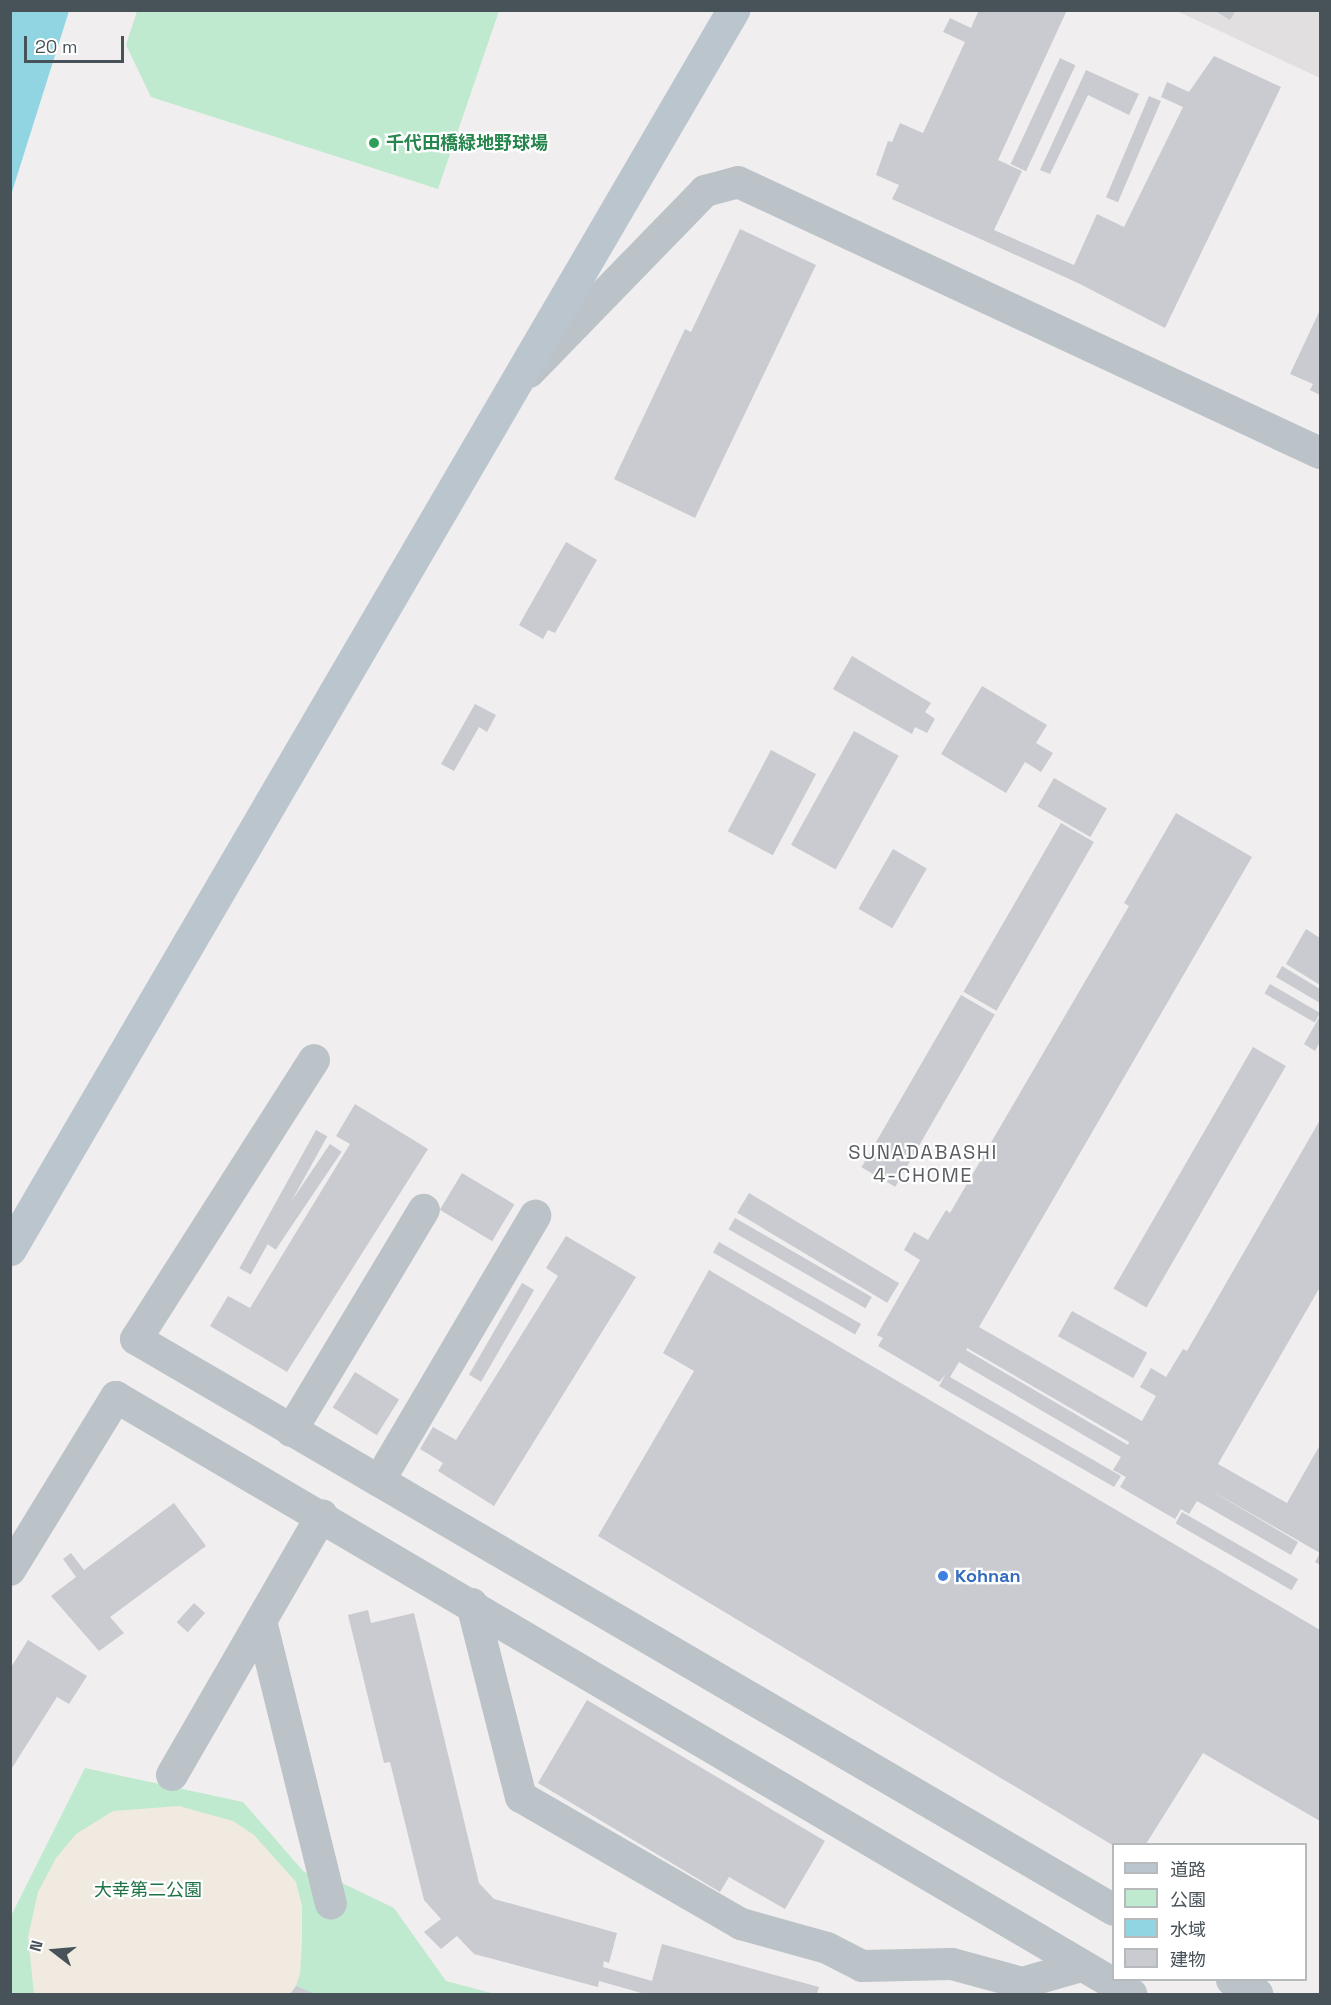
<!DOCTYPE html>
<meta charset="utf-8">
<style>
body{margin:0}
#map{position:relative;width:1331px;height:2005px;overflow:hidden;background:#f0eeee;font-family:"Space Grotesk","Noto Sans JP",sans-serif}
div>[style]{position:absolute}
.education>*{inset:0;background:#e1dfdf}
.green>*{inset:0;background:#c0eacf}
.sand>*{inset:0;background:#f0eae0}
.water>*{inset:0;background:#91d5e3}
.building>*{inset:0;background:#c9cbd0;transform-origin:0 0}
.street>*{height:32px;margin:-16px;padding:0 16px;transform-origin:16px;border-radius:16px;background:#bbc3c9}
.secondary>*{height:33px;margin:-16.5px;padding:0 16.5px;transform-origin:16.5px;border-radius:16.5px;background:#bbc5ce}
.dots>*{width:16px;height:16px;translate:-50% -50%;box-sizing:border-box;border:3px solid #fff;border-radius:50%}
span{translate:-50% -50%;white-space:nowrap;text-align:center;line-height:1.15;-webkit-text-stroke:4.5px #fff;paint-order:stroke}
.leisure-label{font-size:18px;color:#27864d;font-weight:700}
.left{translate:0 -50%;text-align:left}
.shop-label{font-size:18px;color:#366cbe;font-weight:700}
.park-label{font-size:18px;color:#207347}
.neighbourhood-label{font-size:20px;color:#5b5e62;letter-spacing:1.5px}
.frame{position:absolute;inset:0;border:12px solid #485259;pointer-events:none}
.legend{position:absolute;left:1112px;top:1843px;width:195px;height:138px;box-sizing:border-box;background:#fff;border:2px solid #b6babd;margin:0;padding:8px 10px;list-style:none;font-size:18px;color:#485259}
.legend li{display:flex;align-items:center;gap:12px;height:30px}
.legend b{width:30px;border:2px solid #b6babd}
.north{position:absolute;left:24px;top:1921px;width:60px;height:60px;-webkit-text-stroke:4px #fff;paint-order:stroke;rotate:286deg;font-size:16px;font-weight:700;line-height:24px;text-align:center;color:#485259}
.north::after{content:'';display:block;margin:auto;width:21px;height:27px;background:#485259;clip-path:polygon(50% 0,100% 100%,50% 72%,0 100%)}
.scale{position:absolute;left:24px;top:36px;width:100px;height:27px;box-sizing:border-box;border:3px solid #485259;border-top:0;padding-left:8px;font-size:18px;line-height:21px;white-space:nowrap;color:#485259;-webkit-text-stroke:4px #fff;paint-order:stroke}
</style>
<div id="map">
<div class="education">
<i style="clip-path:polygon(1177px 11px,1320px 11px,1320px 78px)"></i>
</div>
<div class="green">
<i style="clip-path:polygon(137px 11px,137px 10px,499px 11px,438px 189px,151px 97px,126px 45px)"></i>
<i style="clip-path:polygon(85px 1768px,243px 1802px,304px 1872px,340px 1882px,394px 1908px,446px 1981px,495px 1994px,11px 1994px,10px 1918px)"></i>
</div>
<div class="sand">
<i style="clip-path:polygon(179px 1806px,233px 1821px,254px 1835px,296px 1882px,302px 1906px,302px 1942px,300px 1974px,293px 1994px,34px 1994px,28px 1937px,38px 1892px,56px 1858px,76px 1834px,113px 1811px)"></i>
</div>
<div class="water">
<i style="clip-path:polygon(11px 10px,69px 11px,11px 195px,10px 11px)"></i>
</div>
<div class="building">
<i style="clip-path:polygon(979px 10px,1067px 10px,998px 160px,1022px 171px,994px 230px,1074px 265px,1097px 214px,1124px 227px,1183px 107px,1161px 97px,1167px 82px,1189px 92px,1214px 56px,1281px 87px,1165px 328px,1078px 283px,892px 199px,899px 185px,876px 175px,888px 141px,892px 142px,900px 123px,923px 133px,965px 42px,943px 32px,950px 18px,971px 28px)"></i>
<i style="clip-path:polygon(1214px 10px,1236px 10px,1230px 20px)"></i>
<i style="left:1060px;top:58px;width:17px;height:117px;rotate:25deg"></i>
<i style="clip-path:polygon(1086px 70px,1139px 94px,1129px 115px,1088px 95px,1050px 174px,1040px 170px)"></i>
<i style="left:1149px;top:96px;width:13px;height:110px;rotate:23deg"></i>
<i style="clip-path:polygon(740px 229px,816px 265px,695px 518px,614px 479px,685px 329px,691px 332px)"></i>
<i style="clip-path:polygon(1320px 310px,1320px 395px,1310px 390px,1313px 384px,1290px 374px)"></i>
<i style="clip-path:polygon(566px 542px,597px 560px,555px 633px,548px 630px,543px 639px,519px 625px)"></i>
<i style="clip-path:polygon(852px 656px,931px 703px,925px 712px,935px 719px,927px 733px,915px 727px,912px 734px,833px 689px)"></i>
<i style="clip-path:polygon(982px 686px,1047px 725px,1036px 743px,1053px 753px,1041px 772px,1025px 762px,1006px 793px,941px 754px)"></i>
<i style="clip-path:polygon(475px 704px,496px 715px,487px 732px,479px 727px,454px 771px,441px 764px)"></i>
<i style="left:854px;top:731px;width:51px;height:130px;rotate:29deg"></i>
<i style="left:771px;top:750px;width:51px;height:92px;rotate:28deg"></i>
<i style="left:1054px;top:778px;width:61px;height:33px;rotate:30deg"></i>
<i style="clip-path:polygon(evenodd,1176px 813px,1252px 857px,979px 1327px,1142px 1421px,1156px 1396px,1140px 1387px,1151px 1368px,1166px 1377px,1183px 1349px,1187px 1351px,1320px 1120px,1320px 1287px,1218px 1464px,1287px 1503px,1320px 1445px,1320px 1565px,1315px 1562px,1320px 1553px,1205px 1487px,1298px 1542px,1291px 1555px,1197px 1501px,1189px 1514px,1181px 1509px,1175px 1519px,1120px 1487px,1126px 1477px,1113px 1470px,1121px 1457px,959px 1362px,950px 1377px,1121px 1476px,1114px 1487px,939px 1386px,946px 1374px,939px 1382px,878px 1346px,883px 1338px,877px 1335px,920px 1260px,904px 1250px,914px 1232px,928px 1240px,946px 1210px,950px 1213px,1129px 906px,1124px 903px,1176px 813px,967px 1348px,1129px 1442px,1128px 1445px,966px 1350px,967px 1348px)"></i>
<i style="left:1061px;top:823px;width:38px;height:195px;rotate:30deg"></i>
<i style="left:893px;top:849px;width:39px;height:69px;rotate:30deg"></i>
<i style="clip-path:polygon(1306px 929px,1320px 938px,1320px 985px,1286px 964px)"></i>
<i style="clip-path:polygon(1282px 966px,1320px 989px,1320px 1003px,1276px 977px)"></i>
<i style="left:1270px;top:984px;width:58px;height:11px;rotate:30deg"></i>
<i style="left:961px;top:995px;width:39px;height:199px;rotate:30deg"></i>
<i style="clip-path:polygon(1320px 1016px,1320px 1042px,1315px 1051px,1304px 1044px)"></i>
<i style="left:1253px;top:1047px;width:38px;height:279px;rotate:30deg"></i>
<i style="clip-path:polygon(355px 1104px,428px 1149px,287px 1372px,210px 1326px,228px 1296px,250px 1308px,350px 1144px,336px 1136px)"></i>
<i style="left:316px;top:1130px;width:13px;height:158px;rotate:29deg"></i>
<i style="left:330px;top:1144px;width:14px;height:118px;rotate:34deg"></i>
<i style="left:462px;top:1173px;width:61px;height:43px;rotate:31deg"></i>
<i style="left:749px;top:1193px;width:175px;height:23px;rotate:31deg"></i>
<i style="left:735px;top:1218px;width:158px;height:13px;rotate:30deg"></i>
<i style="clip-path:polygon(566px 1236px,636px 1277px,494px 1506px,438px 1471px,443px 1463px,420px 1449px,433px 1427px,456px 1440px,558px 1276px,546px 1268px)"></i>
<i style="left:719px;top:1242px;width:164px;height:12px;rotate:30deg"></i>
<i style="clip-path:polygon(709px 1270px,1320px 1630px,1320px 1821px,1203px 1753px,1146px 1844px,1114px 1846px,598px 1536px,694px 1371px,663px 1353px)"></i>
<i style="left:522px;top:1283px;width:14px;height:106px;rotate:30deg"></i>
<i style="left:1072px;top:1311px;width:86px;height:29px;rotate:29deg"></i>
<i style="left:355px;top:1372px;width:52px;height:42px;rotate:32deg"></i>
<i style="clip-path:polygon(174px 1503px,206px 1546px,110px 1617px,124px 1633px,99px 1651px,51px 1596px,76px 1577px,63px 1559px,71px 1553px,84px 1570px)"></i>
<i style="left:1182px;top:1512px;width:134px;height:13px;rotate:30deg"></i>
<i style="left:194px;top:1603px;width:15px;height:26px;rotate:42deg"></i>
<i style="clip-path:polygon(368px 1610px,371px 1623px,414px 1613px,479px 1883px,494px 1899px,617px 1933px,609px 1963px,604px 1961px,603px 1967px,652px 1981px,662px 1944px,819px 1987px,817px 1994px,645px 1994px,599px 1981px,598px 1987px,474px 1954px,457px 1936px,441px 1949px,424px 1932px,441px 1919px,424px 1900px,390px 1762px,384px 1763px,348px 1615px)"></i>
<i style="clip-path:polygon(28px 1640px,87px 1676px,69px 1704px,57px 1697px,10px 1771px,10px 1669px)"></i>
<i style="clip-path:polygon(587px 1700px,825px 1841px,785px 1909px,729px 1877px,720px 1892px,538px 1783px)"></i>
<i style="clip-path:polygon(296px 1986px,315px 1994px,290px 1994px)"></i>
</div>
<div class="street">
<i style="left:529px;top:372px;width:252px;rotate:-45.8deg"></i>
<i style="left:705px;top:191px;width:34px;rotate:-15deg"></i>
<i style="left:738px;top:182px;width:642px;rotate:24.97deg"></i>
<i style="left:314px;top:1060px;width:331px;rotate:122.5deg"></i>
<i style="left:136px;top:1339px;width:1132px;rotate:30.28deg"></i>
<i style="left:291px;top:1431px;width:258px;rotate:-59deg"></i>
<i style="left:379px;top:1481px;width:308px;rotate:-59.5deg"></i>
<i style="left:10px;top:1570px;width:203px;rotate:-58.5deg"></i>
<i style="left:116px;top:1397px;width:1178px;rotate:30.46deg"></i>
<i style="left:472px;top:1604px;width:199px;rotate:75.8deg"></i>
<i style="left:521px;top:1797px;width:254px;rotate:30deg"></i>
<i style="left:741px;top:1924px;width:89px;rotate:15.6deg"></i>
<i style="left:827px;top:1948px;width:39px;rotate:27deg"></i>
<i style="left:862px;top:1966px;width:90px;rotate:-1.3deg"></i>
<i style="left:952px;top:1964px;width:73px;rotate:15.2deg"></i>
<i style="left:1022px;top:1983px;width:61px;rotate:-16.1deg"></i>
<i style="left:261px;top:1621px;width:291px;rotate:76.1deg"></i>
<i style="left:172px;top:1775px;width:300px;rotate:-60deg"></i>
<i style="left:1232px;top:1980px;width:29px;rotate:29deg"></i>
</div>
<div class="secondary">
<i style="left:10px;top:1249px;width:1435px;rotate:-59.73deg"></i>
</div>
<div class="dots">
<i style="left:374px;top:143px;background:#2e9e5b"></i>
<i style="left:943px;top:1576px;background:#3f7fe0"></i>
</div>
<div class="leisure-label">
<span class="left" style="left:386px;top:143px">千代田橋緑地野球場</span>
</div>
<div class="shop-label">
<span class="left" style="left:955px;top:1576px">Kohnan</span>
</div>
<div class="park-label">
<span style="left:148px;top:1890px">大幸第二公園</span>
</div>
<div class="neighbourhood-label">
<span style="left:923px;top:1164px">SUNADABASHI<br>4-CHOME</span>
</div>
<div class="frame"></div>
<ul class="legend">
<li><b style="height:8px;background:#bbc5ce"></b>道路</li>
<li><b style="height:16px;background:#c0eacf"></b>公園</li>
<li><b style="height:16px;background:#91d5e3"></b>水域</li>
<li><b style="height:16px;background:#c9cbd0"></b>建物</li>
</ul>
<div class="north">N</div>
<div class="scale">20 m</div>
</div>
